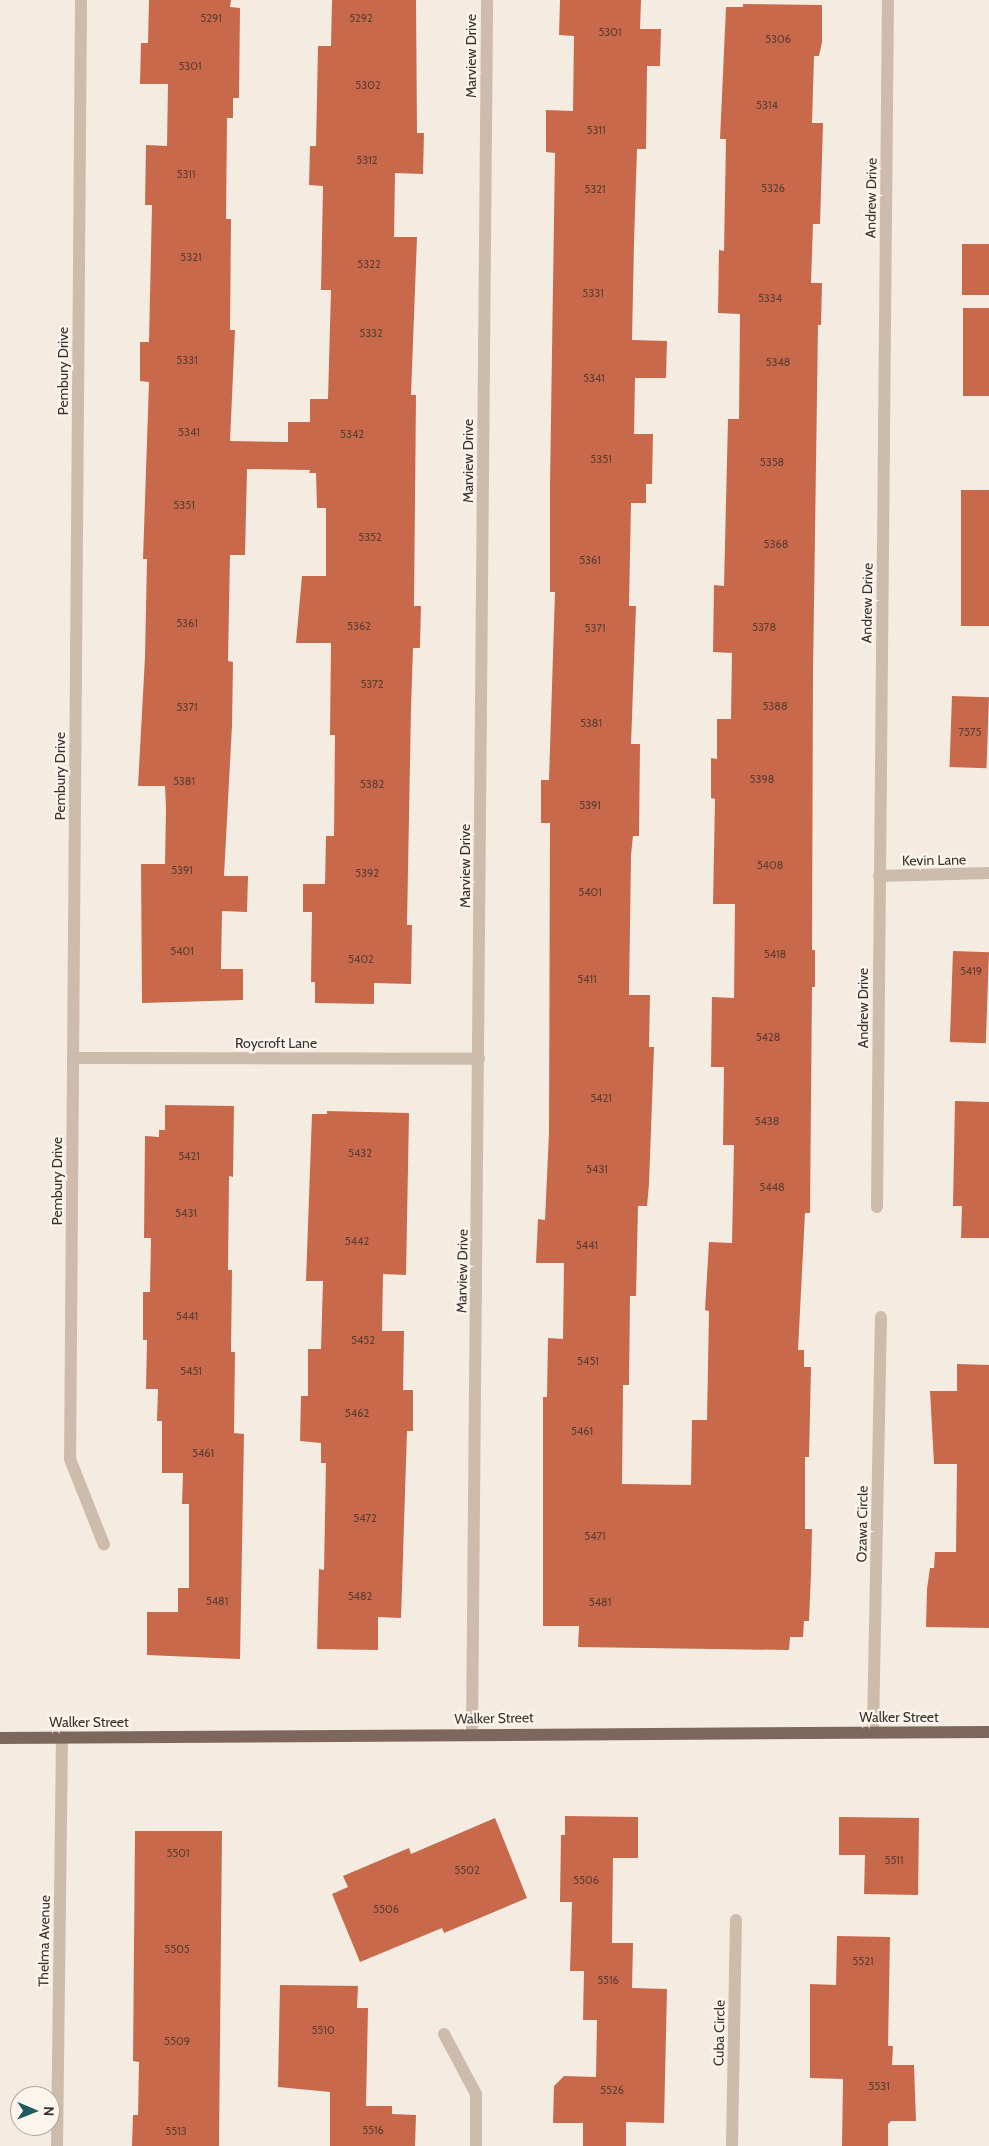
<!DOCTYPE html>
<style>
body{margin:0}
#map{position:relative;width:989px;height:2146px;overflow:hidden;background:#f4ebe1;font-family:Cabin,sans-serif}
div>[style]{position:absolute}
.building>*{inset:0;background:#c8694b;transform-origin:0 0}
.minor>*{height:12px;margin:-6px;padding:0 6px;transform-origin:6px;border-radius:6px;background:#cdbbac}
.major>*{height:12px;margin:-6px;padding:0 6px;transform-origin:6px;border-radius:6px;background:#7d675c}
span{translate:-50% -50%;white-space:nowrap;text-align:center;line-height:1.15;-webkit-text-stroke:4.5px #fbf5ee;paint-order:stroke}
.number-label{font-size:11px;color:#5e3e33}
.number-label span{-webkit-text-stroke-width:0}
.street-label{font-size:14px;color:#3b302b}
.north{position:absolute;left:10px;top:2086px;width:50px;height:50px;box-sizing:border-box;background:#fbf5ee;border:1px solid #aea6a0;border-radius:50%;rotate:91deg;font-size:14px;font-weight:700;line-height:20px;text-align:center;color:#3b302b}
.north::after{content:'';display:block;margin:auto;width:18px;height:22px;background:#1f5a5e;clip-path:polygon(50% 0,100% 100%,50% 72%,0 100%)}
</style>
<div id="map">
<div class="building">
<i style="clip-path:polygon(149px 0,231px 0,230px 7px,240px 8px,239px 98px,233px 98px,233px 118px,227px 118px,226px 219px,231px 219px,230px 330px,235px 330px,230px 441px,288px 442px,288px 422px,310px 422px,310px 399px,328px 399px,331px 290px,321px 290px,323px 186px,309px 185px,310px 146px,316px 146px,318px 46px,331px 46px,332px 0,416px 0,417px 133px,424px 133px,423px 174px,395px 173px,394px 237px,417px 237px,411px 395px,416px 395px,414px 606px,421px 606px,420px 648px,413px 648px,411px 708px,407px 925px,412px 925px,411px 984px,374px 983px,374px 1004px,315px 1003px,315px 982px,311px 982px,312px 912px,303px 912px,303px 884px,325px 884px,326px 836px,334px 836px,335px 735px,330px 735px,331px 643px,296px 643px,302px 576px,326px 576px,326px 508px,317px 508px,316px 473px,309px 473px,310px 470px,247px 469px,245px 555px,230px 555px,228px 661px,233px 662px,232px 725px,224px 876px,248px 876px,247px 912px,222px 911px,221px 969px,243px 969px,243px 1000px,142px 1003px,141px 864px,165px 864px,166px 808px,165px 786px,138px 786px,145px 657px,147px 559px,143px 559px,149px 382px,140px 381px,140px 342px,149px 342px,152px 205px,145px 205px,146px 145px,167px 146px,168px 84px,140px 84px,141px 43px,148px 43px)"></i>
<i style="clip-path:polygon(560px 0,641px 0,640px 29px,661px 29px,660px 66px,647px 66px,646px 149px,637px 149px,634px 242px,632px 340px,667px 341px,666px 378px,635px 378px,634px 434px,653px 434px,652px 484px,646px 484px,646px 503px,631px 503px,629px 606px,636px 606px,631px 744px,640px 744px,639px 836px,633px 836px,631px 855px,629px 995px,650px 995px,649px 1047px,654px 1047px,649px 1184px,647px 1206px,638px 1206px,636px 1296px,630px 1296px,629px 1385px,623px 1385px,622px 1484px,691px 1485px,692px 1420px,707px 1420px,709px 1311px,705px 1310px,709px 1242px,732px 1243px,734px 1145px,723px 1145px,724px 1067px,711px 1067px,712px 997px,734px 998px,735px 904px,713px 904px,715px 799px,711px 798px,711px 758px,717px 759px,717px 719px,731px 719px,732px 653px,713px 652px,714px 585px,724px 586px,728px 419px,739px 419px,740px 314px,718px 313px,719px 250px,724px 251px,726px 139px,720px 139px,726px 7px,743px 7px,743px 4px,822px 5px,822px 42px,819px 56px,814px 56px,812px 123px,823px 123px,820px 224px,813px 224px,811px 283px,822px 283px,821px 325px,818px 325px,813px 673px,812px 950px,815px 950px,815px 987px,812px 987px,810px 1213px,805px 1213px,798px 1350px,804px 1350px,804px 1367px,811px 1367px,809px 1457px,805px 1457px,805px 1529px,812px 1529px,811px 1573px,809px 1621px,804px 1621px,803px 1637px,790px 1637px,789px 1650px,578px 1647px,579px 1626px,543px 1626px,543px 1397px,547px 1397px,548px 1338px,563px 1339px,564px 1263px,536px 1263px,538px 1219px,545px 1220px,549px 1133px,550px 823px,541px 823px,541px 780px,549px 780px,555px 592px,550px 592px,550px 483px,555px 153px,546px 152px,546px 110px,573px 111px,574px 36px,559px 35px)"></i>
<i style="left:962px;top:244px;width:27px;height:51px"></i>
<i style="left:963px;top:308px;width:26px;height:88px"></i>
<i style="left:961px;top:490px;width:28px;height:136px"></i>
<i style="left:952px;top:696px;width:37px;height:71px;rotate:2deg"></i>
<i style="left:953px;top:951px;width:36px;height:91px;rotate:2deg"></i>
<i style="clip-path:polygon(955px 1101px,989px 1102px,989px 1238px,961px 1238px,962px 1206px,953px 1206px)"></i>
<i style="clip-path:polygon(165px 1105px,234px 1106px,233px 1177px,229px 1176px,228px 1270px,232px 1270px,231px 1352px,235px 1352px,234px 1433px,244px 1434px,240px 1659px,147px 1655px,147px 1612px,178px 1612px,178px 1588px,189px 1588px,189px 1504px,182px 1504px,183px 1473px,162px 1473px,162px 1421px,157px 1421px,158px 1389px,146px 1389px,147px 1340px,143px 1340px,143px 1292px,150px 1292px,151px 1238px,144px 1238px,145px 1136px,159px 1137px,159px 1130px,165px 1130px)"></i>
<i style="clip-path:polygon(327px 1111px,409px 1113px,406px 1275px,383px 1274px,382px 1331px,404px 1331px,403px 1390px,413px 1390px,413px 1431px,407px 1431px,401px 1618px,378px 1617px,378px 1650px,317px 1649px,319px 1569px,324px 1570px,326px 1463px,321px 1463px,321px 1443px,300px 1441px,301px 1396px,308px 1396px,308px 1349px,321px 1349px,323px 1281px,306px 1281px,312px 1114px,327px 1114px)"></i>
<i style="clip-path:polygon(957px 1364px,989px 1365px,989px 1628px,926px 1627px,927px 1589px,930px 1568px,934px 1568px,935px 1552px,956px 1552px,957px 1464px,934px 1464px,930px 1391px,957px 1391px)"></i>
<i style="clip-path:polygon(565px 1816px,638px 1817px,638px 1858px,613px 1858px,612px 1943px,633px 1943px,632px 1988px,667px 1989px,664px 2123px,626px 2122px,626px 2146px,583px 2146px,583px 2123px,553px 2123px,554px 2086px,564px 2076px,596px 2077px,597px 2020px,583px 2020px,584px 1971px,570px 1971px,572px 1902px,560px 1902px,561px 1835px,565px 1835px)"></i>
<i style="clip-path:polygon(839px 1817px,919px 1818px,918px 1895px,864px 1894px,865px 1855px,839px 1855px)"></i>
<i style="clip-path:polygon(495px 1818px,527px 1898px,444px 1933px,442px 1928px,360px 1962px,332px 1894px,348px 1887px,343px 1876px,409px 1848px,411px 1854px)"></i>
<i style="clip-path:polygon(135px 1831px,222px 1831px,219px 2146px,132px 2146px,133px 2115px,138px 2115px,139px 2062px,133px 2061px)"></i>
<i style="clip-path:polygon(837px 1936px,890px 1937px,888px 2046px,893px 2046px,892px 2065px,914px 2065px,916px 2121px,891px 2121px,888px 2124px,888px 2146px,842px 2146px,843px 2079px,810px 2078px,810px 1984px,836px 1985px)"></i>
<i style="clip-path:polygon(280px 1985px,358px 1986px,357px 2008px,368px 2008px,366px 2106px,392px 2106px,392px 2114px,416px 2115px,415px 2146px,330px 2146px,330px 2092px,278px 2087px)"></i>
</div>
<div class="minor">
<i style="left:81px;top:0;width:1459px;rotate:90.43deg"></i>
<i style="left:70px;top:1459px;width:92px;rotate:68.4deg"></i>
<i style="left:879px;top:876px;width:110px;rotate:-1.6deg"></i>
<i style="left:73px;top:1058px;width:406px;rotate:0.1deg"></i>
<i style="left:877px;top:1207px;width:1207px;rotate:-89.48deg"></i>
<i style="left:873px;top:1731px;width:414px;rotate:-88.9deg"></i>
<i style="left:472px;top:1733px;width:1733px;rotate:-89.5deg"></i>
<i style="left:444px;top:2034px;width:68px;rotate:61.9deg"></i>
<i style="left:476px;top:2094px;width:52px;rotate:90deg"></i>
<i style="left:57px;top:2146px;width:409px;rotate:-89.3deg"></i>
<i style="left:732px;top:2146px;width:226px;rotate:-89deg"></i>
</div>
<div class="major">
<i style="left:0;top:1738px;width:989px;rotate:-0.35deg"></i>
</div>
<div class="number-label">
<span style="left:211px;top:18px">5291</span>
<span style="left:361px;top:18px">5292</span>
<span style="left:610px;top:32px">5301</span>
<span style="left:778px;top:39px">5306</span>
<span style="left:190px;top:66px">5301</span>
<span style="left:368px;top:85px">5302</span>
<span style="left:767px;top:105px">5314</span>
<span style="left:596px;top:130px">5311</span>
<span style="left:367px;top:160px">5312</span>
<span style="left:186px;top:174px">5311</span>
<span style="left:773px;top:188px">5326</span>
<span style="left:595px;top:189px">5321</span>
<span style="left:191px;top:257px">5321</span>
<span style="left:369px;top:264px">5322</span>
<span style="left:593px;top:293px">5331</span>
<span style="left:770px;top:298px">5334</span>
<span style="left:371px;top:333px">5332</span>
<span style="left:187px;top:360px">5331</span>
<span style="left:778px;top:362px">5348</span>
<span style="left:594px;top:378px">5341</span>
<span style="left:189px;top:432px">5341</span>
<span style="left:352px;top:434px">5342</span>
<span style="left:601px;top:459px">5351</span>
<span style="left:772px;top:462px">5358</span>
<span style="left:184px;top:505px">5351</span>
<span style="left:370px;top:537px">5352</span>
<span style="left:776px;top:544px">5368</span>
<span style="left:590px;top:560px">5361</span>
<span style="left:187px;top:623px">5361</span>
<span style="left:359px;top:626px">5362</span>
<span style="left:764px;top:627px">5378</span>
<span style="left:595px;top:628px">5371</span>
<span style="left:372px;top:684px">5372</span>
<span style="left:775px;top:706px">5388</span>
<span style="left:187px;top:707px">5371</span>
<span style="left:591px;top:723px">5381</span>
<span style="left:970px;top:732px">7575</span>
<span style="left:762px;top:779px">5398</span>
<span style="left:184px;top:781px">5381</span>
<span style="left:372px;top:784px">5382</span>
<span style="left:590px;top:805px">5391</span>
<span style="left:770px;top:865px">5408</span>
<span style="left:182px;top:870px">5391</span>
<span style="left:367px;top:873px">5392</span>
<span style="left:590px;top:892px">5401</span>
<span style="left:182px;top:951px">5401</span>
<span style="left:775px;top:954px">5418</span>
<span style="left:361px;top:959px">5402</span>
<span style="left:971px;top:971px">5419</span>
<span style="left:587px;top:979px">5411</span>
<span style="left:768px;top:1037px">5428</span>
<span style="left:601px;top:1098px">5421</span>
<span style="left:767px;top:1121px">5438</span>
<span style="left:360px;top:1153px">5432</span>
<span style="left:189px;top:1156px">5421</span>
<span style="left:597px;top:1169px">5431</span>
<span style="left:772px;top:1187px">5448</span>
<span style="left:186px;top:1213px">5431</span>
<span style="left:357px;top:1241px">5442</span>
<span style="left:587px;top:1245px">5441</span>
<span style="left:187px;top:1316px">5441</span>
<span style="left:363px;top:1340px">5452</span>
<span style="left:588px;top:1361px">5451</span>
<span style="left:191px;top:1371px">5451</span>
<span style="left:357px;top:1413px">5462</span>
<span style="left:582px;top:1431px">5461</span>
<span style="left:203px;top:1453px">5461</span>
<span style="left:365px;top:1518px">5472</span>
<span style="left:595px;top:1536px">5471</span>
<span style="left:360px;top:1596px">5482</span>
<span style="left:217px;top:1601px">5481</span>
<span style="left:600px;top:1602px">5481</span>
<span style="left:178px;top:1853px">5501</span>
<span style="left:894px;top:1860px">5511</span>
<span style="left:467px;top:1870px">5502</span>
<span style="left:586px;top:1880px">5506</span>
<span style="left:386px;top:1909px">5506</span>
<span style="left:177px;top:1949px">5505</span>
<span style="left:863px;top:1961px">5521</span>
<span style="left:608px;top:1980px">5516</span>
<span style="left:323px;top:2030px">5510</span>
<span style="left:177px;top:2041px">5509</span>
<span style="left:879px;top:2086px">5531</span>
<span style="left:612px;top:2090px">5526</span>
<span style="left:373px;top:2130px">5516</span>
<span style="left:176px;top:2131px">5513</span>
</div>
<div class="street-label">
<span style="left:471px;top:56px;rotate:-90deg">Marview Drive</span>
<span style="left:871px;top:198px;rotate:-89deg">Andrew Drive</span>
<span style="left:63px;top:371px;rotate:-90deg">Pembury Drive</span>
<span style="left:468px;top:461px;rotate:-90deg">Marview Drive</span>
<span style="left:867px;top:603px;rotate:-89deg">Andrew Drive</span>
<span style="left:60px;top:776px;rotate:-90deg">Pembury Drive</span>
<span style="left:934px;top:860px;rotate:-1deg">Kevin Lane</span>
<span style="left:465px;top:866px;rotate:-90deg">Marview Drive</span>
<span style="left:863px;top:1008px;rotate:-90deg">Andrew Drive</span>
<span style="left:276px;top:1043px">Roycroft Lane</span>
<span style="left:57px;top:1181px;rotate:-90deg">Pembury Drive</span>
<span style="left:462px;top:1271px;rotate:-89deg">Marview Drive</span>
<span style="left:862px;top:1524px;rotate:-89deg">Ozawa Circle</span>
<span style="left:899px;top:1717px">Walker Street</span>
<span style="left:494px;top:1718px;rotate:-1deg">Walker Street</span>
<span style="left:89px;top:1722px">Walker Street</span>
<span style="left:44px;top:1941px;rotate:-89deg">Thelma Avenue</span>
<span style="left:719px;top:2033px;rotate:-89deg">Cuba Circle</span>
</div>
<div class="north">N</div>
</div>
